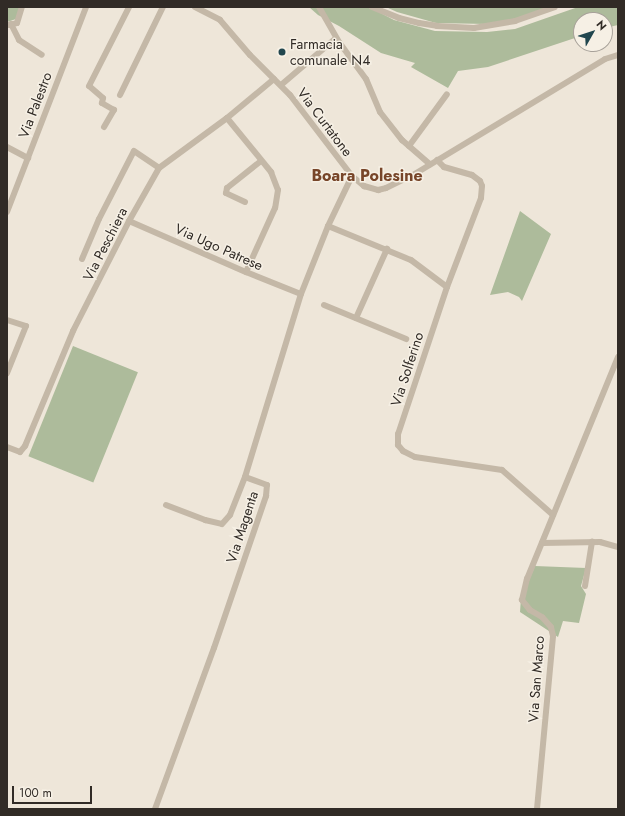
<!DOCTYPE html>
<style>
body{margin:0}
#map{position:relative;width:625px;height:816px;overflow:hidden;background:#eee6d9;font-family:Jost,sans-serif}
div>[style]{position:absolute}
.green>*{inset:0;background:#adbb9b;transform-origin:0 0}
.minor>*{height:6px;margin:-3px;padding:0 3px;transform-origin:3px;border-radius:3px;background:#c4b8a7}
.dots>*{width:11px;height:11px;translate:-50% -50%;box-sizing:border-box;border:2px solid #f6f0e5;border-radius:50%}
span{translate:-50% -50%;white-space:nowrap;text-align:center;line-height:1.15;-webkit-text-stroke:3px #f6f0e5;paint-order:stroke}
.poi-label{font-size:14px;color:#312b26}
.left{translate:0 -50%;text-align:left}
.street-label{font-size:14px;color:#312b26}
.quarter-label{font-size:16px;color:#774529;font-weight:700}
.frame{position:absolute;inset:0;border:8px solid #312b26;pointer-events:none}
.north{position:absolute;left:573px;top:12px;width:40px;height:40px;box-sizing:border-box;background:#f6f0e5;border:1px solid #a7a199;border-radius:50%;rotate:51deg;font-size:11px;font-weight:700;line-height:16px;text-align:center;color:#312b26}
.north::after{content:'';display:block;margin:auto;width:14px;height:18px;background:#21464e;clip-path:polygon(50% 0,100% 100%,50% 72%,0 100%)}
.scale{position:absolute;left:12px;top:786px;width:80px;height:18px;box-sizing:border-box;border:2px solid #312b26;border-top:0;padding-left:5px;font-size:12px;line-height:14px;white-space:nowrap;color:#312b26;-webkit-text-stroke:3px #f6f0e5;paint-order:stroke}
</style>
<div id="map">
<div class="green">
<i style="clip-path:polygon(7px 7px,20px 7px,16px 19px,7px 22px)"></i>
<i style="clip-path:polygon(309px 7px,369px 7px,394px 20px,435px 31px,487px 32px,515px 29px,578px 7px,618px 7px,618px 25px,605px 28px,605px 20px,581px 20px,581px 36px,488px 67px,458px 71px,448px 88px,411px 67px,415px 63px,381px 53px,339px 26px,318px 15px)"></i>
<i style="clip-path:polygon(386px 7px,554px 7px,513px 21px,487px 24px,436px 23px,397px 12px)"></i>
<i style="clip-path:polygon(520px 211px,551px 234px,522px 301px,519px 297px,508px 292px,490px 295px)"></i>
<i style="left:73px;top:346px;width:70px;height:119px;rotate:22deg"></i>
<i style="clip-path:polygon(535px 566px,586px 568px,581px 586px,586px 594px,579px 623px,563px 621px,558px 637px,520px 612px,521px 598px)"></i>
</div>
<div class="minor">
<i style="left:195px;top:7px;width:28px;rotate:27deg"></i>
<i style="left:220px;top:20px;width:46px;rotate:49.4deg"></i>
<i style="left:250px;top:55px;width:57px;rotate:45deg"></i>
<i style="left:290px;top:95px;width:102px;rotate:52.6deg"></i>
<i style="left:352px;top:176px;width:16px;rotate:40deg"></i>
<i style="left:364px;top:186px;width:15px;rotate:16deg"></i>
<i style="left:378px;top:190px;width:8px;rotate:-14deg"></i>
<i style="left:386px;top:188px;width:30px;rotate:-26deg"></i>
<i style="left:413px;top:175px;width:224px;rotate:-31.1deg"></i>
<i style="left:605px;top:59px;width:14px;rotate:-17deg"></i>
<i style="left:319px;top:7px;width:40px;rotate:60.3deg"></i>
<i style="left:339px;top:42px;width:46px;rotate:53.9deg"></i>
<i style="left:366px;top:79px;width:36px;rotate:67deg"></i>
<i style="left:380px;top:112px;width:36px;rotate:52deg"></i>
<i style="left:402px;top:140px;width:37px;rotate:41deg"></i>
<i style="left:372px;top:7px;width:29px;rotate:22deg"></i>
<i style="left:399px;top:18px;width:21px;rotate:14deg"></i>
<i style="left:419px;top:23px;width:18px;rotate:9deg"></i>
<i style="left:437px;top:26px;width:37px;rotate:3deg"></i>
<i style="left:474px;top:28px;width:42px;rotate:-9.7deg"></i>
<i style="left:515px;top:21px;width:42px;rotate:-19.3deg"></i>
<i style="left:11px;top:24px;width:18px;rotate:63deg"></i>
<i style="left:19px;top:40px;width:27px;rotate:33deg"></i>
<i style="left:9px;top:25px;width:8px;rotate:-14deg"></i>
<i style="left:17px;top:23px;width:17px;rotate:-73deg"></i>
<i style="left:281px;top:85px;width:72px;rotate:-40.5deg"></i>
<i style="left:120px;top:95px;width:98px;rotate:-64deg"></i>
<i style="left:227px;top:118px;width:70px;rotate:50.8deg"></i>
<i style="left:271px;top:172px;width:19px;rotate:69deg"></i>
<i style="left:278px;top:190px;width:18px;rotate:99deg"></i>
<i style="left:275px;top:208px;width:70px;rotate:114.4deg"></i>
<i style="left:104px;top:127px;width:20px;rotate:-60deg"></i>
<i style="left:114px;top:110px;width:14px;rotate:-150deg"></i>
<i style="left:102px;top:103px;width:5px;rotate:-79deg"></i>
<i style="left:103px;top:98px;width:18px;rotate:-139deg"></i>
<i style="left:89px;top:86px;width:89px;rotate:-63.1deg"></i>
<i style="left:409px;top:146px;width:64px;rotate:-53.8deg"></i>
<i style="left:7px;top:147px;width:24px;rotate:28deg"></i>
<i style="left:437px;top:160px;width:10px;rotate:45deg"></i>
<i style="left:444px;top:167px;width:29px;rotate:16deg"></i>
<i style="left:472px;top:175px;width:10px;rotate:37deg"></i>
<i style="left:480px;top:181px;width:5px;rotate:68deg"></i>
<i style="left:482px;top:186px;width:12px;rotate:95deg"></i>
<i style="left:481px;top:198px;width:95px;rotate:110.9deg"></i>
<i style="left:447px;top:287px;width:155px;rotate:108.4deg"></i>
<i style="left:398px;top:434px;width:11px;rotate:90deg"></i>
<i style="left:398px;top:445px;width:8px;rotate:50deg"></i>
<i style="left:403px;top:451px;width:13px;rotate:27deg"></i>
<i style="left:415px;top:457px;width:88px;rotate:8.5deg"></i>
<i style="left:502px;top:470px;width:68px;rotate:41.4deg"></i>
<i style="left:245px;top:202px;width:21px;rotate:-155deg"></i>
<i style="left:226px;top:193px;width:5px;rotate:-79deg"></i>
<i style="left:227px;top:188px;width:43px;rotate:-38.5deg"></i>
<i style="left:7px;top:212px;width:220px;rotate:-68.9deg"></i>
<i style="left:129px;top:221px;width:128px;rotate:23.6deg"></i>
<i style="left:246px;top:272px;width:59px;rotate:21.8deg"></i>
<i style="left:328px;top:226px;width:90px;rotate:22.3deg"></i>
<i style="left:411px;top:260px;width:45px;rotate:36.9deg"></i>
<i style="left:82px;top:259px;width:43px;rotate:-67deg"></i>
<i style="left:99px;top:219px;width:76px;rotate:-62.8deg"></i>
<i style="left:134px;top:151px;width:30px;rotate:34deg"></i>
<i style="left:324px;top:305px;width:89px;rotate:22.5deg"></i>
<i style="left:356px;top:318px;width:76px;rotate:-65.8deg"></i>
<i style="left:7px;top:320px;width:20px;rotate:18deg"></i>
<i style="left:26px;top:326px;width:51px;rotate:112deg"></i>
<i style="left:7px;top:447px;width:14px;rotate:21deg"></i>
<i style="left:20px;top:452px;width:8px;rotate:-50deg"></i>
<i style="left:25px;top:446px;width:125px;rotate:-67.3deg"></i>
<i style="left:73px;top:331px;width:123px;rotate:-63deg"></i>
<i style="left:129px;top:221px;width:61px;rotate:-60.5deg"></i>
<i style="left:159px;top:168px;width:84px;rotate:-36.3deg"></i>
<i style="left:227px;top:118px;width:61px;rotate:-39.7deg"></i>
<i style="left:166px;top:505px;width:42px;rotate:21deg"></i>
<i style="left:205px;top:520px;width:17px;rotate:13deg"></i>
<i style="left:222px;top:524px;width:12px;rotate:-48deg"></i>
<i style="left:230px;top:515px;width:41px;rotate:-68.5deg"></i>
<i style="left:542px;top:543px;width:58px;rotate:-1deg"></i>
<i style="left:600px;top:542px;width:19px;rotate:16deg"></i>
<i style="left:585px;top:586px;width:45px;rotate:-81deg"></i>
<i style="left:155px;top:809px;width:171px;rotate:-69.9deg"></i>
<i style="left:214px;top:648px;width:161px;rotate:-71.1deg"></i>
<i style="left:266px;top:496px;width:11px;rotate:-85deg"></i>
<i style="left:267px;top:485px;width:23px;rotate:-160deg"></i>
<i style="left:245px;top:477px;width:191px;rotate:-73deg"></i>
<i style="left:301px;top:294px;width:73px;rotate:-68.3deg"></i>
<i style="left:328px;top:226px;width:55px;rotate:-64.4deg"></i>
<i style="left:537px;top:809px;width:174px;rotate:-84.7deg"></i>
<i style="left:553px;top:636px;width:9px;rotate:-103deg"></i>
<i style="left:551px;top:627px;width:13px;rotate:-132deg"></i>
<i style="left:542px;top:617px;width:14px;rotate:-150deg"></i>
<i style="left:530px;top:610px;width:13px;rotate:-129deg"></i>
<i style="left:522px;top:600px;width:22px;rotate:-77deg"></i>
<i style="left:527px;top:579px;width:240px;rotate:-67.7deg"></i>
</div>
<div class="dots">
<i style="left:282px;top:52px;background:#21464e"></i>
</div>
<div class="poi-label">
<span class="left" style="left:290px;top:52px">Farmacia<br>comunale N4</span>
</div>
<div class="street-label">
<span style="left:35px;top:105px;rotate:-69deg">Via Palestro</span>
<span style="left:325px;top:122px;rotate:53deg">Via Curtatone</span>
<span style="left:105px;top:244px;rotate:-63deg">Via Peschiera</span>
<span style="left:219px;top:247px;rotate:24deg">Via Ugo Patrese</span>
<span style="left:407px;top:369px;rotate:-72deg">Via Solferino</span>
<span style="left:242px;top:527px;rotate:-72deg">Via Magenta</span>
<span style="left:536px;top:679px;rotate:-86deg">Via San Marco</span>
</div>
<div class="quarter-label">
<span style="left:367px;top:176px">Boara Polesine</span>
</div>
<div class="frame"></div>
<div class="north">N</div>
<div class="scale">100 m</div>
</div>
